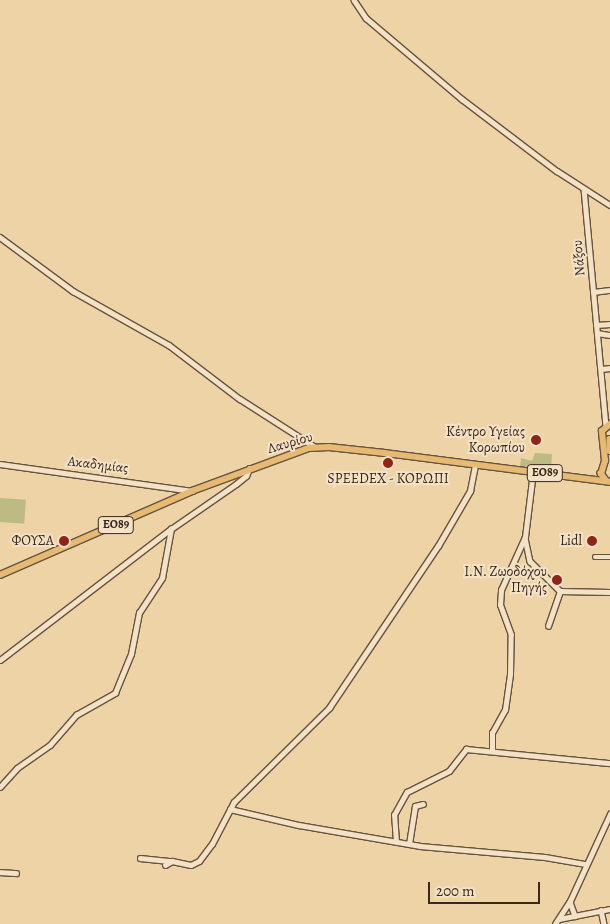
<!DOCTYPE html>
<meta charset="utf-8">
<style>
body{margin:0}
#map{position:relative;width:610px;height:924px;overflow:hidden;background:#edd3a6;font-family:Alegreya,serif}
div>[style]{position:absolute}
.green>*{inset:0;background:#bdbb83;transform-origin:0 0}
.roads{filter:drop-shadow(1px 0 #67533f) drop-shadow(-1px 0 #67533f) drop-shadow(0 1px #67533f) drop-shadow(0 -1px #67533f)}
.minor>*{height:4.5px;margin:-2.25px;padding:0 2.25px;transform-origin:2.25px;border-radius:2.25px;background:#f3e2c5}
.major>*{height:5.5px;margin:-2.75px;padding:0 2.75px;transform-origin:2.75px;border-radius:2.75px;background:#e6ba73}
.dots>*{width:14px;height:14px;translate:-50% -50%;box-sizing:border-box;border:2px solid #f3e2c5;border-radius:50%}
span{translate:-50% -50%;white-space:nowrap;text-align:center;line-height:1.15;-webkit-text-stroke:4px #f3e2c5;paint-order:stroke}
.shield-label span{padding:1px 4px;background:#f3e2c5;border:1px solid;border-radius:4px;-webkit-text-stroke-width:0}
.shield-label{font-size:12px;color:#3a281d;font-weight:700}
.street-label{font-size:14px;color:#3a281d}
.poi-label{font-size:14px;color:#3a281d}
.right{translate:-100% -50%;text-align:right}
.scale{position:absolute;left:428px;top:882px;width:112px;height:22px;box-sizing:border-box;border:2px solid #3a281d;border-top:0;padding-left:6px;font-size:15px;line-height:18px;white-space:nowrap;color:#3a281d;-webkit-text-stroke:4px #f3e2c5;paint-order:stroke}
</style>
<div id="map">
<div class="green">
<i style="clip-path:polygon(535px 453px,552px 454px,551px 471px,520px 467px,521px 458px,532px 461px)"></i>
<i style="left:0;top:498px;width:26px;height:24px;rotate:4deg"></i>
</div>
<div class="roads">
<div class="minor">
<i style="left:354px;top:0;width:22px;rotate:56deg"></i>
<i style="left:366px;top:18px;width:126px;rotate:40.2deg"></i>
<i style="left:462px;top:99px;width:119px;rotate:37.2deg"></i>
<i style="left:557px;top:171px;width:63px;rotate:32.7deg"></i>
<i style="left:584px;top:189px;width:236px;rotate:84.7deg"></i>
<i style="left:0;top:237px;width:91px;rotate:36.5deg"></i>
<i style="left:73px;top:291px;width:110px;rotate:29.4deg"></i>
<i style="left:169px;top:345px;width:89px;rotate:37.3deg"></i>
<i style="left:240px;top:399px;width:89px;rotate:32.6deg"></i>
<i style="left:593px;top:292px;width:17px;rotate:-7deg"></i>
<i style="left:596px;top:325px;width:14px;rotate:-4deg"></i>
<i style="left:597px;top:333px;width:13px;rotate:9deg"></i>
<i style="left:601px;top:369px;width:9px;rotate:-6deg"></i>
<i style="left:0;top:464px;width:194px;rotate:8deg"></i>
<i style="left:525px;top:538px;width:24px;rotate:78deg"></i>
<i style="left:530px;top:561px;width:42px;rotate:45deg"></i>
<i style="left:560px;top:591px;width:50px;rotate:1.1deg"></i>
<i style="left:595px;top:557px;width:15px"></i>
<i style="left:548px;top:626px;width:37px;rotate:-71deg"></i>
<i style="left:0;top:660px;width:215px;rotate:-37.5deg"></i>
<i style="left:492px;top:751px;width:18px;rotate:-90deg"></i>
<i style="left:492px;top:733px;width:26px;rotate:-61deg"></i>
<i style="left:505px;top:710px;width:36px;rotate:-82deg"></i>
<i style="left:510px;top:674px;width:39px;rotate:-89deg"></i>
<i style="left:511px;top:635px;width:32px;rotate:-110deg"></i>
<i style="left:500px;top:605px;width:15px;rotate:-86deg"></i>
<i style="left:501px;top:590px;width:58px;rotate:-65.6deg"></i>
<i style="left:525px;top:537px;width:65px;rotate:-83deg"></i>
<i style="left:0;top:787px;width:25px;rotate:-48deg"></i>
<i style="left:17px;top:768px;width:40px;rotate:-34.9deg"></i>
<i style="left:50px;top:745px;width:40px;rotate:-49deg"></i>
<i style="left:76px;top:715px;width:45px;rotate:-29.4deg"></i>
<i style="left:115px;top:693px;width:42px;rotate:-67.7deg"></i>
<i style="left:131px;top:654px;width:42px;rotate:-79deg"></i>
<i style="left:139px;top:613px;width:42px;rotate:-56.7deg"></i>
<i style="left:162px;top:578px;width:50px;rotate:-79.6deg"></i>
<i style="left:171px;top:529px;width:79px;rotate:-34.7deg"></i>
<i style="left:236px;top:484px;width:13px;rotate:-39deg"></i>
<i style="left:246px;top:476px;width:8px;rotate:-67deg"></i>
<i style="left:230px;top:809px;width:71px;rotate:13.1deg"></i>
<i style="left:299px;top:825px;width:123px;rotate:9.8deg"></i>
<i style="left:420px;top:846px;width:125px;rotate:5deg"></i>
<i style="left:545px;top:857px;width:41px;rotate:9.9deg"></i>
<i style="left:396px;top:842px;width:27px;rotate:-94deg"></i>
<i style="left:394px;top:815px;width:26px;rotate:-61deg"></i>
<i style="left:407px;top:792px;width:47px;rotate:-26.6deg"></i>
<i style="left:449px;top:771px;width:28px;rotate:-52deg"></i>
<i style="left:466px;top:749px;width:145px;rotate:5.6deg"></i>
<i style="left:409px;top:844px;width:38px;rotate:-81deg"></i>
<i style="left:415px;top:806px;width:8px;rotate:-14deg"></i>
<i style="left:140px;top:858px;width:31px;rotate:6deg"></i>
<i style="left:165px;top:865px;width:8px;rotate:-30deg"></i>
<i style="left:172px;top:861px;width:19px;rotate:12deg"></i>
<i style="left:191px;top:865px;width:9px;rotate:-27deg"></i>
<i style="left:199px;top:861px;width:21px;rotate:-53deg"></i>
<i style="left:212px;top:844px;width:47px;rotate:-62.4deg"></i>
<i style="left:234px;top:802px;width:134px;rotate:-44.7deg"></i>
<i style="left:329px;top:708px;width:195px;rotate:-56.1deg"></i>
<i style="left:438px;top:546px;width:64px;rotate:-59.8deg"></i>
<i style="left:470px;top:491px;width:25px;rotate:-79deg"></i>
<i style="left:0;top:872px;width:16px;rotate:4deg"></i>
<i style="left:570px;top:902px;width:15px;rotate:70deg"></i>
<i style="left:601px;top:910px;width:14px;rotate:78deg"></i>
<i style="left:559px;top:919px;width:52px;rotate:-11.1deg"></i>
<i style="left:555px;top:924px;width:27px;rotate:-57deg"></i>
<i style="left:570px;top:901px;width:96px;rotate:-65.3deg"></i>
</div>
<div class="major">
<i style="left:610px;top:439px;width:12px;rotate:90deg"></i>
<i style="left:606px;top:481px;width:9px;rotate:-126deg"></i>
<i style="left:601px;top:474px;width:14px;rotate:-73deg"></i>
<i style="left:605px;top:461px;width:30px;rotate:-96deg"></i>
<i style="left:602px;top:431px;width:11px;rotate:-41deg"></i>
<i style="left:0;top:575px;width:210px;rotate:-23.6deg"></i>
<i style="left:192px;top:491px;width:125px;rotate:-20.2deg"></i>
<i style="left:309px;top:448px;width:20px;rotate:-3deg"></i>
<i style="left:329px;top:447px;width:56px;rotate:6.1deg"></i>
<i style="left:385px;top:453px;width:227px;rotate:7.3deg"></i>
</div>
</div>
<div class="dots">
<i style="left:536px;top:440px;background:#8f2418"></i>
<i style="left:388px;top:463px;background:#8f2418"></i>
<i style="left:64px;top:541px;background:#8f2418"></i>
<i style="left:592px;top:541px;background:#8f2418"></i>
<i style="left:557px;top:580px;background:#8f2418"></i>
</div>
<div class="shield-label">
<span style="left:545px;top:473px">ΕΟ89</span>
<span style="left:116px;top:525px">ΕΟ89</span>
</div>
<div class="street-label">
<span style="left:579px;top:258px;rotate:-95deg">Νάξου</span>
<span style="left:290px;top:443px;rotate:-16deg">Λαυρίου</span>
<span style="left:98px;top:465px;rotate:7deg">Ακαδημίας</span>
</div>
<div class="poi-label">
<span class="right" style="left:525px;top:440px">Κέντρο Υγείας<br>Κορωπίου</span>
<span style="left:388px;top:479px">SPEEDEX - ΚΟΡΩΠΙ</span>
<span class="right" style="left:54px;top:541px">ΦΟΥΣΑ</span>
<span class="right" style="left:582px;top:541px">Lidl</span>
<span class="right" style="left:547px;top:580px">Ι.Ν. Ζωοδόχου<br>Πηγής</span>
</div>
<div class="scale">200 m</div>
</div>
